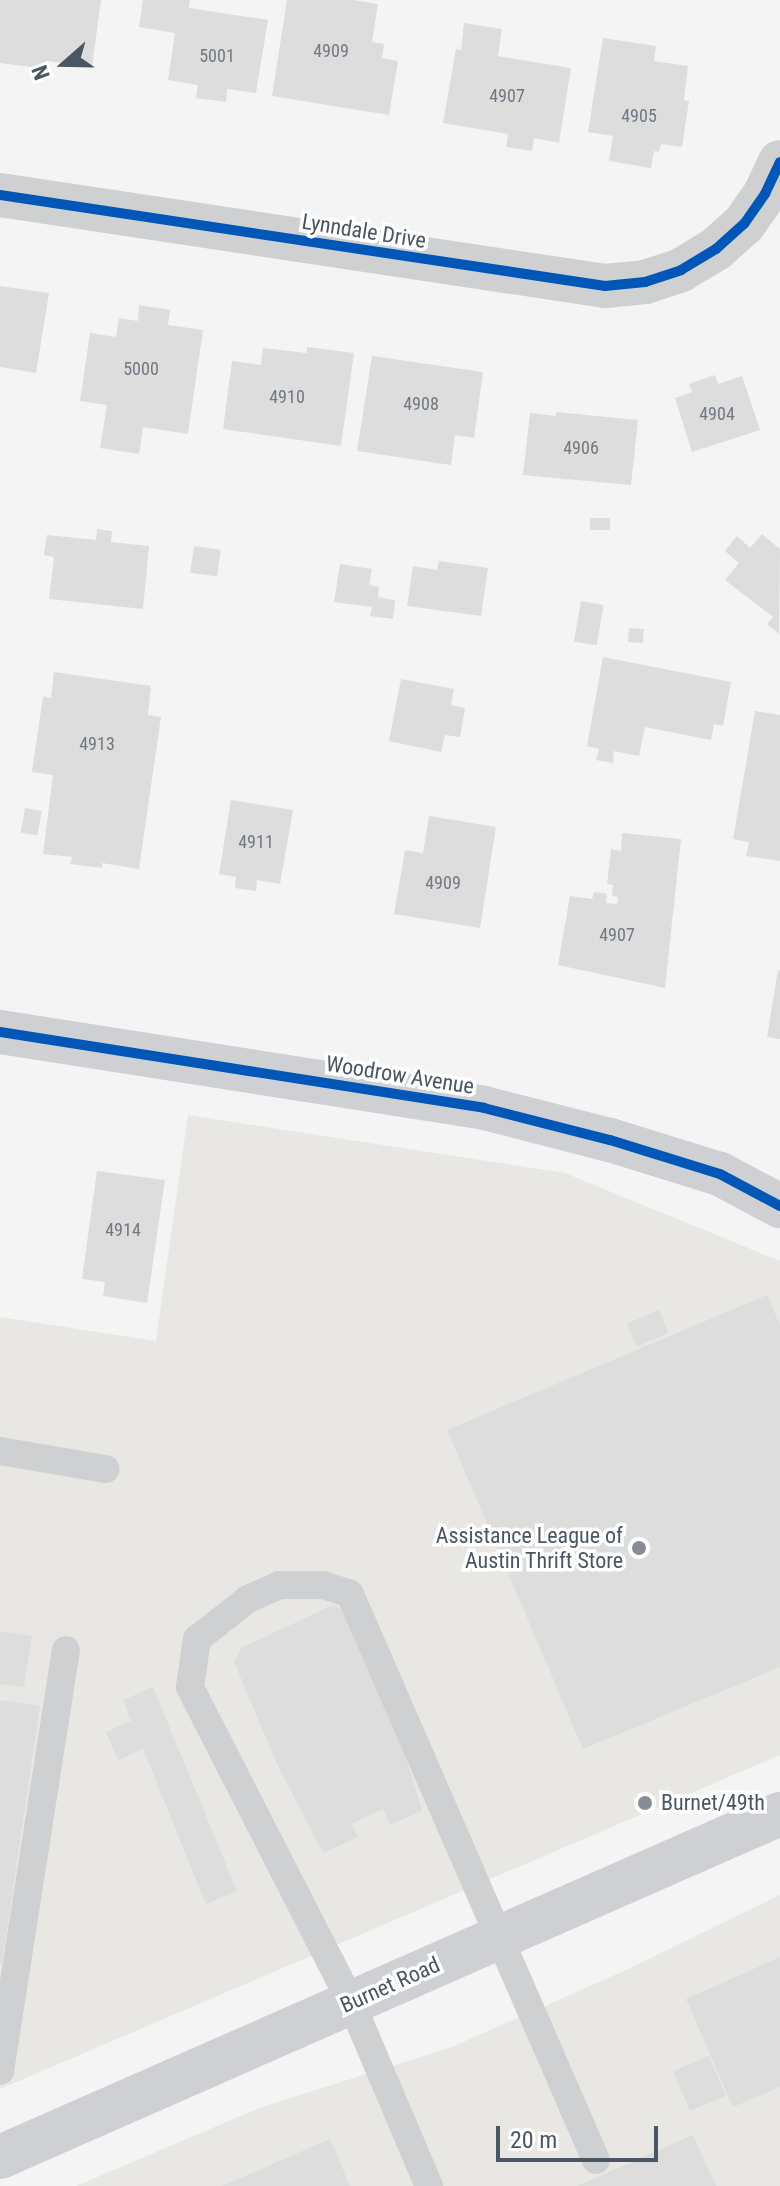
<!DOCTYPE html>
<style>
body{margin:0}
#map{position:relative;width:780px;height:2186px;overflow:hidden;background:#f4f4f4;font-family:"Roboto Condensed",sans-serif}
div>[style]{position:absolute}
.commercial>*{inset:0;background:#e8e7e3}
.building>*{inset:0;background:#ddddde;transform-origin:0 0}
.lane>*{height:28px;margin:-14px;padding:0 14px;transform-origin:14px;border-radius:14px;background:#ced0d2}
.street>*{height:44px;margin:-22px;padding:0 22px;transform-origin:22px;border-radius:22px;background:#ced0d2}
.secondary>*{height:44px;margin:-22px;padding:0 22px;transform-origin:22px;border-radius:22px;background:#ced0d4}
.cycleway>*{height:10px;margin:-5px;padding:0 5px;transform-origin:5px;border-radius:5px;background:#0057b8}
.dots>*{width:22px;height:22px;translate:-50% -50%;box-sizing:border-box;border:4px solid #fff;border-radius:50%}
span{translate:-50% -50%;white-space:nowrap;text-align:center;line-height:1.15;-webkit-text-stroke:7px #fff;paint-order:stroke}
.number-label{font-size:18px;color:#707881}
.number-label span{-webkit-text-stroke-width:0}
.street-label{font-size:22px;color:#4a5661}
.poi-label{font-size:22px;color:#4a5661}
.right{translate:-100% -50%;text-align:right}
.left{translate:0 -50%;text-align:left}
.north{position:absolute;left:24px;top:24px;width:80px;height:80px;-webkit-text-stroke:6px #fff;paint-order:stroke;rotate:250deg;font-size:22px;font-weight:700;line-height:32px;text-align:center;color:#4a5661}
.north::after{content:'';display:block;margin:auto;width:28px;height:36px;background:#4a5661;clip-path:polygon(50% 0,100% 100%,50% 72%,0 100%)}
.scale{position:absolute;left:496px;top:2126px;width:162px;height:36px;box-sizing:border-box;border:4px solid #4a5661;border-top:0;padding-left:10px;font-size:24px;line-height:28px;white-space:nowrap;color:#4a5661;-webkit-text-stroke:6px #fff;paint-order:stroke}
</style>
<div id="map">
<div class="commercial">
<i style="clip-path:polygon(188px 1115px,565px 1173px,780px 1261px,780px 1755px,0 2089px,0 1317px,156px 1341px)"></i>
<i style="clip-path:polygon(780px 1895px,780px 2186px,76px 2186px,262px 2107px,452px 2047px,626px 1970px)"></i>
</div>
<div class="building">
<i style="clip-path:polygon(0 0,101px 0,92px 67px,48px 61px,46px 69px,0 63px)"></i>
<i style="clip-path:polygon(143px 0,190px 0,189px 8px,268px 20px,256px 93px,227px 89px,226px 102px,196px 98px,198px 85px,168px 80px,175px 33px,139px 27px)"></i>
<i style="clip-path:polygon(287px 0,353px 0,378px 4px,372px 42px,384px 44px,382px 58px,398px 61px,389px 115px,272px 96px)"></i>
<i style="clip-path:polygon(464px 23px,502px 29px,498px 56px,571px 68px,559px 143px,534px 138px,532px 151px,506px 147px,508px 134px,443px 123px,456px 49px,461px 50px)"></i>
<i style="clip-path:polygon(603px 38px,656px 46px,654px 61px,688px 66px,684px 100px,689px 101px,682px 147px,661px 144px,659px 152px,654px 151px,651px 168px,609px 161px,613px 136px,588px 132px)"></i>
<i style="clip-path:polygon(0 286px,49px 293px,36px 373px,0 367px)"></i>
<i style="clip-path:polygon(139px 305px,170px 310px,168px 325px,203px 330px,188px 434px,143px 427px,139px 454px,100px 448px,107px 405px,80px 401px,90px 333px,116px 337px,119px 318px,138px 321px)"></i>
<i style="clip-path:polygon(307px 347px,354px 353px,341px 446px,223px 429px,232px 361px,261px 365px,263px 348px,307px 353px)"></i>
<i style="clip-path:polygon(372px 356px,483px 372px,474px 438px,455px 435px,451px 465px,357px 451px)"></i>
<i style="clip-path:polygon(715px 375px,718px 384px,742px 376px,760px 430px,692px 452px,675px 398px,692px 392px,689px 384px)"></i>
<i style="clip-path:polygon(556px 412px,638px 420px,631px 485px,523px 475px,530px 413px,556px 416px)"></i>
<i style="left:610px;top:518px;width:12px;height:20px;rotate:90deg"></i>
<i style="clip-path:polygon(97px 529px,112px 531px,111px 542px,149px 546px,143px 609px,49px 599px,54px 557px,44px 555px,47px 535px,96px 540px)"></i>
<i style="clip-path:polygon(762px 534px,780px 549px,779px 634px,767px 624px,773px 617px,725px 580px,739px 563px,725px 551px,737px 536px,750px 548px)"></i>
<i style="left:194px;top:546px;width:27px;height:27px;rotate:8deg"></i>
<i style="clip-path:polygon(439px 561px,488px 568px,481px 616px,407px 606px,413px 566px,437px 570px)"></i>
<i style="clip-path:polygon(340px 564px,372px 569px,369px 585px,379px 587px,378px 597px,395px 600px,393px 619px,370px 616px,372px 607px,334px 602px)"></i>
<i style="left:581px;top:601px;width:23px;height:41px;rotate:10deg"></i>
<i style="left:629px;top:628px;width:15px;height:14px;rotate:4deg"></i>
<i style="clip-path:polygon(603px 657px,731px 682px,723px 726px,714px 724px,711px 740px,645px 727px,639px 756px,614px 751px,613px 763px,596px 760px,599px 749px,587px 746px)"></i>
<i style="clip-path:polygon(54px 672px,151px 686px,148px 715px,161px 717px,139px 869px,102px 863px,102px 868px,70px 864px,72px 857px,43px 854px,53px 775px,32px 772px,43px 696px,51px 698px)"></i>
<i style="clip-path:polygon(401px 679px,454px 689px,451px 705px,465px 708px,460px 737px,445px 735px,441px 752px,389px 741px)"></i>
<i style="clip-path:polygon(755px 711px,780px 715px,780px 861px,746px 856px,749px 842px,733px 839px)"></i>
<i style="clip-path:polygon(231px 800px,293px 810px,280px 884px,257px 880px,256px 891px,235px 888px,236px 877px,219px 874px)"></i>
<i style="left:25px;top:808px;width:17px;height:25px;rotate:10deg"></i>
<i style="clip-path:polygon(429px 816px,496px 827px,480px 928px,394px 914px,405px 850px,423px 853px)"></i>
<i style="clip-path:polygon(622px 833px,681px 839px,665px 988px,558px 965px,570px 896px,592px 899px,594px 892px,607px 894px,606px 903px,617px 904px,618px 897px,612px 896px,613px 885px,607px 884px,611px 849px,621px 851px)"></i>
<i style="clip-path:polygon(778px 970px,780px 970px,780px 1039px,767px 1037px)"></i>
<i style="clip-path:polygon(97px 1171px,165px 1180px,147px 1303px,103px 1296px,105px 1282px,82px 1279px)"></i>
<i style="clip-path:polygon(767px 1295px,780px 1325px,780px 1667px,583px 1749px,447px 1430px)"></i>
<i style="left:659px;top:1310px;width:25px;height:35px;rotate:67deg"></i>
<i style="clip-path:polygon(333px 1605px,350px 1613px,397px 1726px,422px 1811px,390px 1825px,383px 1809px,351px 1824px,358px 1837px,323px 1853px,278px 1766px,234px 1662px,241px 1648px)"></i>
<i style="clip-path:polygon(0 1631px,32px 1636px,24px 1687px,0 1684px)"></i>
<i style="clip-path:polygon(153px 1687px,237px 1891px,206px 1904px,143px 1749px,118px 1760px,106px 1732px,131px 1721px,123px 1700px)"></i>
<i style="clip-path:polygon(0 1700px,40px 1706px,2px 1964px,0 1964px)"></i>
<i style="clip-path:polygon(780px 1957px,780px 2087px,733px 2107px,686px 1999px)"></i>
<i style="left:709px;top:2056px;width:43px;height:39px;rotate:67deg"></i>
<i style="clip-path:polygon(693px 2135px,716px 2186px,577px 2186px)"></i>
<i style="clip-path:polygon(330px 2139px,350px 2186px,222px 2186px,229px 2183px)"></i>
</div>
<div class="lane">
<i style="left:0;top:1451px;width:107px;rotate:9.7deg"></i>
<i style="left:0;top:2071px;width:426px;rotate:-81.1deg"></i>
<i style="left:429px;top:2186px;width:200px;rotate:-113deg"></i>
<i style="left:351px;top:2002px;width:354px;rotate:-117.1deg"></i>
<i style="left:190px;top:1687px;width:49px;rotate:-81.7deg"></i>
<i style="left:197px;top:1639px;width:65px;rotate:-38.1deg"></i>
<i style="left:248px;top:1599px;width:34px;rotate:-24deg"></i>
<i style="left:279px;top:1585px;width:44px"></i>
<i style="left:323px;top:1585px;width:28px;rotate:18deg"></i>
<i style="left:350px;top:1594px;width:617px;rotate:66.51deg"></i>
</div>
<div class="street">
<i style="left:0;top:195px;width:612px;rotate:8.55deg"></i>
<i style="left:605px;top:286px;width:40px;rotate:-5.7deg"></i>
<i style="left:645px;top:282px;width:38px;rotate:-18deg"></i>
<i style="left:681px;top:270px;width:41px;rotate:-31deg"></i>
<i style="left:716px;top:249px;width:38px;rotate:-42deg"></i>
<i style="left:744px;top:224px;width:37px;rotate:-55deg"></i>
<i style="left:765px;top:194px;width:35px;rotate:-65deg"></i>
</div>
<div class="secondary">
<i style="left:0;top:1032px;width:490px;rotate:8.9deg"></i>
<i style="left:484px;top:1108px;width:130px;rotate:14.3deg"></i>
<i style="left:610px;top:1140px;width:115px;rotate:17.2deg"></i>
<i style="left:720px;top:1174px;width:68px;rotate:28.1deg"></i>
<i style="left:0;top:2157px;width:852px;rotate:-23.74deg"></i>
</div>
<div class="cycleway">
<i style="left:0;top:195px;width:612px;rotate:8.55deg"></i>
<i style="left:605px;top:286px;width:40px;rotate:-5.7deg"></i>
<i style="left:645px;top:282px;width:38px;rotate:-18deg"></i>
<i style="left:681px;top:270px;width:41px;rotate:-31deg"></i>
<i style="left:716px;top:249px;width:38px;rotate:-42deg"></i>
<i style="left:744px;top:224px;width:37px;rotate:-55deg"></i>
<i style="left:765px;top:194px;width:35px;rotate:-65deg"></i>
<i style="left:0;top:1032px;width:490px;rotate:8.9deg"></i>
<i style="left:484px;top:1108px;width:130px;rotate:14.3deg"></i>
<i style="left:610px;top:1140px;width:115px;rotate:17.2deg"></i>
<i style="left:720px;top:1174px;width:68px;rotate:28.1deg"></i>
</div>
<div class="dots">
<i style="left:639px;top:1548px;background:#868d94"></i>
<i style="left:645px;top:1803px;background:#868d94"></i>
</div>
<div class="number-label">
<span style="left:331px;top:51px">4909</span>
<span style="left:217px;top:56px">5001</span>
<span style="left:507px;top:96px">4907</span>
<span style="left:639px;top:116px">4905</span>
<span style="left:141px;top:369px">5000</span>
<span style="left:287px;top:397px">4910</span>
<span style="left:421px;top:404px">4908</span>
<span style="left:717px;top:414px">4904</span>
<span style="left:581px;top:448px">4906</span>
<span style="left:97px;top:744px">4913</span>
<span style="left:256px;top:842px">4911</span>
<span style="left:443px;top:883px">4909</span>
<span style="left:617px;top:935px">4907</span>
<span style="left:123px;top:1230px">4914</span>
</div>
<div class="street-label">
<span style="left:364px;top:231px;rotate:9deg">Lynndale Drive</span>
<span style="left:400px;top:1075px;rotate:9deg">Woodrow Avenue</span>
<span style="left:390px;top:1985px;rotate:-24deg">Burnet Road</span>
</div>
<div class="poi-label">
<span class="right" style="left:623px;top:1548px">Assistance League of<br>Austin Thrift Store</span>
<span class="left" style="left:661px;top:1803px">Burnet/49th</span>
</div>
<div class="north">N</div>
<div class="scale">20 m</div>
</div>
